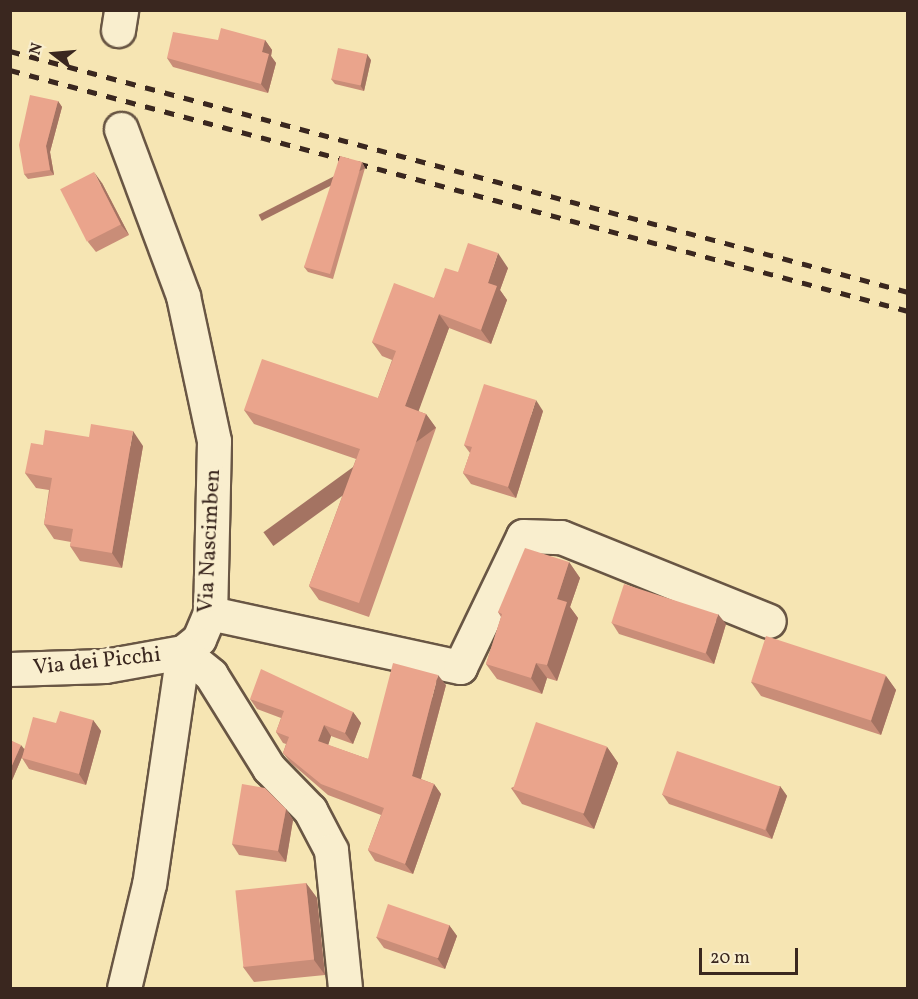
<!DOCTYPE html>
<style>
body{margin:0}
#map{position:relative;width:918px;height:999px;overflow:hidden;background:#f6e5b3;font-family:Vollkorn,serif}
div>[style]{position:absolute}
.roads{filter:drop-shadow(2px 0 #695644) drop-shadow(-2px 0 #695644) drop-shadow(0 2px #695644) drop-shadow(0 -2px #695644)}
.minor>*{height:33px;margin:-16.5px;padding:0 16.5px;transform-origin:16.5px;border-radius:16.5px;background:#f9eece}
.rail>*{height:4.5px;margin-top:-2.25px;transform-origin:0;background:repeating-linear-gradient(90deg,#3a271f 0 10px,transparent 0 20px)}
.wall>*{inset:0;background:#c98d78}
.shaded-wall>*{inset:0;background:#a47362;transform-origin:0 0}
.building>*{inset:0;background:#eaa48c;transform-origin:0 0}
span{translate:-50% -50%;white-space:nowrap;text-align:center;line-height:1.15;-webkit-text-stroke:6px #f9eece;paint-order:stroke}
.street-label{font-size:22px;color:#3a271f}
.frame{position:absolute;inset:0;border:12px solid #3a271f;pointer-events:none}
.north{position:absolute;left:24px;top:24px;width:60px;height:60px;-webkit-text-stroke:4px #f9eece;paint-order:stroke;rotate:286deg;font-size:16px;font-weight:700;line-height:24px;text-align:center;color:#3a271f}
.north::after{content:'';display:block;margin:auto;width:21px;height:27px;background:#3a271f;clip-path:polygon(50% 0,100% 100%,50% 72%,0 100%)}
.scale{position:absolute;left:699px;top:948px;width:99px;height:27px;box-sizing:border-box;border:3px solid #3a271f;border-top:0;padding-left:8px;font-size:18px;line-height:21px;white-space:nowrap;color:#3a271f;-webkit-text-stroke:4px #f9eece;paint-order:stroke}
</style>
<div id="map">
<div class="roads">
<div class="minor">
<i style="left:118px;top:30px;width:20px;rotate:-81deg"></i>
<i style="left:121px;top:129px;width:178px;rotate:69.6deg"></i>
<i style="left:183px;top:296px;width:148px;rotate:77.9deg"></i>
<i style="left:214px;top:441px;width:172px;rotate:91.3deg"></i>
<i style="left:210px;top:613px;width:28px;rotate:113deg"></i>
<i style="left:199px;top:639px;width:21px;rotate:141deg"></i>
<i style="left:183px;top:652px;width:234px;rotate:98.3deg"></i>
<i style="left:149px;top:884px;width:107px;rotate:103.5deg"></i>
<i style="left:210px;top:613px;width:256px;rotate:12.2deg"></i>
<i style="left:460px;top:667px;width:145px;rotate:-64.3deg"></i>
<i style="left:523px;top:536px;width:38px;rotate:2deg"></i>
<i style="left:561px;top:537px;width:224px;rotate:22deg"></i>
<i style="left:183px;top:652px;width:36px;rotate:39deg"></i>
<i style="left:211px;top:675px;width:110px;rotate:58.1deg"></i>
<i style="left:269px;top:768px;width:59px;rotate:45.7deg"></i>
<i style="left:310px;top:810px;width:45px;rotate:62.3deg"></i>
<i style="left:331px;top:850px;width:139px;rotate:84.2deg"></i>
<i style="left:10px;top:669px;width:95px;rotate:-1.8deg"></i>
<i style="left:105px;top:666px;width:79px;rotate:-10.2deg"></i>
</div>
</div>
<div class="rail">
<i style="left:10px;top:51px;width:930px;rotate:15.02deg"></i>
<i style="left:10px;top:70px;width:930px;rotate:15.02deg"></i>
</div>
<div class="wall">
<i style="clip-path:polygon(218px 40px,265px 40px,272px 50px,271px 56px,276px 63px,268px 93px,173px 67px,167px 58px)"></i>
<i style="clip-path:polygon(371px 60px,364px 91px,335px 84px,331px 79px)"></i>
<i style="clip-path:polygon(58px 101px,62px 107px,50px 152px,54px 175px,28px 179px,24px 174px)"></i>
<i style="clip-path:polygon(362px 162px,365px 168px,333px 279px,308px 272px,304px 267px)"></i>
<i style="clip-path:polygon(102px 183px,129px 235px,96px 252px,88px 242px)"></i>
<i style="clip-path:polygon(508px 268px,500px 290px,507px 300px,491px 344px,449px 328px,418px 411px,426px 414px,436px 428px,369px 617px,319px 600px,309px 586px,356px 459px,254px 424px,244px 410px,378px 398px,392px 360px,382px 356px,372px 342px,434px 298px,458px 272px)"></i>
<i style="clip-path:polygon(543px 411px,516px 498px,471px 484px,463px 473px,470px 453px,464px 445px)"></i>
<i style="clip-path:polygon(43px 445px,143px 446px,122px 568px,80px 561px,70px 546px,71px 542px,54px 539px,44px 524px,49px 490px,36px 488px,25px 473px)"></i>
<i style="clip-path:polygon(569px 562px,580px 578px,570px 607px,578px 618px,557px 681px,547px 678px,542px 694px,497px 679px,486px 664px,501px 617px,498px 612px)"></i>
<i style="clip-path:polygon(612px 623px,726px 624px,714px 664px,619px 634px)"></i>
<i style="clip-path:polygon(886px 676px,896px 690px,881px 735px,761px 696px,751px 682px)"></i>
<i style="clip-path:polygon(446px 685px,421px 779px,434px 784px,441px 794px,413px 874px,375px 861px,368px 850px,381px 815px,328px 795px,291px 763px,283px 753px,286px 744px,283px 743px,276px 732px,281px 718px,257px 709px,250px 699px,353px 712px,361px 723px,353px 744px,331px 736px,328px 745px,368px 759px)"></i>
<i style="clip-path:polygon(93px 720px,101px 731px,86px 785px,29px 769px,22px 758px,22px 757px,10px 785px,10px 740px,24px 749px,56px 723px)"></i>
<i style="clip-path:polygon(607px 747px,618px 763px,594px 829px,522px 804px,511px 788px)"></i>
<i style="clip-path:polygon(780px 786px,787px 796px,772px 839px,669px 804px,662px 794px)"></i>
<i style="clip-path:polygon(286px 809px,293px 820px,286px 862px,239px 855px,232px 844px)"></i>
<i style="clip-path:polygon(306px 883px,317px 898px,325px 975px,254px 982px,243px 967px)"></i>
<i style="clip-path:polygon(449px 925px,457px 936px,445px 969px,384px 948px,376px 937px)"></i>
</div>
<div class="shaded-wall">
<i style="clip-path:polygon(265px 40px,272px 50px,271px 56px,276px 63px,268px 93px,261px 84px,262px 52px)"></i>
<i style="clip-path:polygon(367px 54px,371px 60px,364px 91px,360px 85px)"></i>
<i style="clip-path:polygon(58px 101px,62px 107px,50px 152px,54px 175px,50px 170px,46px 146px)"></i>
<i style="left:362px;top:162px;width:7px;height:116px;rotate:63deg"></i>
<i style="clip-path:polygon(94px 172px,102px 183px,129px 235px,121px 225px)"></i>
<i style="clip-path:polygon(498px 253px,508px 268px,500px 290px,507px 300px,491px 344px,481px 330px,488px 283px)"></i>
<i style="clip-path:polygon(439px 314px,449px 328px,415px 421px,405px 406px)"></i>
<i style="clip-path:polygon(536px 400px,543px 411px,516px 498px,508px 487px)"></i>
<i style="left:426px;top:414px;width:17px;height:201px;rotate:54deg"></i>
<i style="clip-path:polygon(133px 431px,143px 446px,122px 568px,112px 553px)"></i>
<i style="clip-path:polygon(569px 562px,580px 578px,570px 607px,578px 618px,557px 681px,547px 665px,557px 599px)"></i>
<i style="clip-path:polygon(718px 614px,726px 624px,714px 664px,706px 653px)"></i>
<i style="clip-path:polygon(536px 663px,547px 678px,542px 694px,531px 678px)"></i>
<i style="clip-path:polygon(438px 675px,446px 685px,419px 786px,412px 776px)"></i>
<i style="clip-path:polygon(886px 676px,896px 690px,881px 735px,871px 721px)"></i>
<i style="clip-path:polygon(353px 712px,361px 723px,353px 744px,345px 733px)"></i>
<i style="clip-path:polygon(93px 720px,101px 731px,86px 785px,79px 774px)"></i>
<i style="clip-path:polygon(324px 725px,331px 736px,326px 752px,318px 741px)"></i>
<i style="clip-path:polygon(21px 745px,25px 750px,10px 785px,10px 770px)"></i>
<i style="clip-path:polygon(607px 747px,618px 763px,594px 829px,583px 814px)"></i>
<i style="clip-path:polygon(434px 784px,441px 794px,413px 874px,405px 864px)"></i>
<i style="clip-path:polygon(780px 786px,787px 796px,772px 839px,766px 830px)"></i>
<i style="clip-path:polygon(286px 809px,293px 820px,286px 862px,278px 851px)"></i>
<i style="clip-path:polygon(306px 883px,317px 898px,325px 975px,314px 960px)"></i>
<i style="clip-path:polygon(449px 925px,457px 936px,445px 969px,437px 958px)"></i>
</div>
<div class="building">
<i style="clip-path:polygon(221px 28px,265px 40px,262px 52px,269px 54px,261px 84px,167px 58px,173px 32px,218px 40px)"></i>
<i style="left:338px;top:48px;width:30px;height:32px;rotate:12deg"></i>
<i style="clip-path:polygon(30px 95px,58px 101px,46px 146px,50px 170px,24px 174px,19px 145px)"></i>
<i style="clip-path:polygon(340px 156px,362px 162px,330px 274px,304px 267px)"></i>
<i style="left:94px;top:172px;width:59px;height:38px;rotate:63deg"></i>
<i style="clip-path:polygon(468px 243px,498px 253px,488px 283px,497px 286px,481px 330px,439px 314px,405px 406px,426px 414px,359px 603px,309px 586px,360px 449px,244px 410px,262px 359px,378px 398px,396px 351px,372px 342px,394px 283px,434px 298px,445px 268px,458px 272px)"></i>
<i style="clip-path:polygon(484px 384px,536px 400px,508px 487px,463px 473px,472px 447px,464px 445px)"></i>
<i style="clip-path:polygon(91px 424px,133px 431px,112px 553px,70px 546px,73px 529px,44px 524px,52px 478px,25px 473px,31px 443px,43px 445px,45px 430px,89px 437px)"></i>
<i style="clip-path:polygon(525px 548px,569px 562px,557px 599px,567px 602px,547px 665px,536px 663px,531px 678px,486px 664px,502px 614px,498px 612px)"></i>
<i style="left:624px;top:584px;width:99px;height:41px;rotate:18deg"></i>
<i style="left:766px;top:636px;width:126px;height:48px;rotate:18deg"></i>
<i style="clip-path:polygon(393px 663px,438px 675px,412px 776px,434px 784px,405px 864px,368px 850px,384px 808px,321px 784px,283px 753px,289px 737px,276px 732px,284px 711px,250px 699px,261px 669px,353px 712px,345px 733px,324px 725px,318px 741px,368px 759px)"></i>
<i style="clip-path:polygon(60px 711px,93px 720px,79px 774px,22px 758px,33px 717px,56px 723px)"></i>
<i style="left:536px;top:722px;width:75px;height:71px;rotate:19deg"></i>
<i style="clip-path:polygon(10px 740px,21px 745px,10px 770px)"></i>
<i style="left:677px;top:751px;width:109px;height:46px;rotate:19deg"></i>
<i style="clip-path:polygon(242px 784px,265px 788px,286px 809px,278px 851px,232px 844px)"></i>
<i style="left:306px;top:883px;width:77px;height:71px;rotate:84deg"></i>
<i style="left:388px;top:904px;width:65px;height:35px;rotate:19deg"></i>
</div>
<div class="street-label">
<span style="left:210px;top:541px;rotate:-87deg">Via Nascimben</span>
<span style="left:97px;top:662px;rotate:-6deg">Via dei Picchi</span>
</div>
<div class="frame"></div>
<div class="north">N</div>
<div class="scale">20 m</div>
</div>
